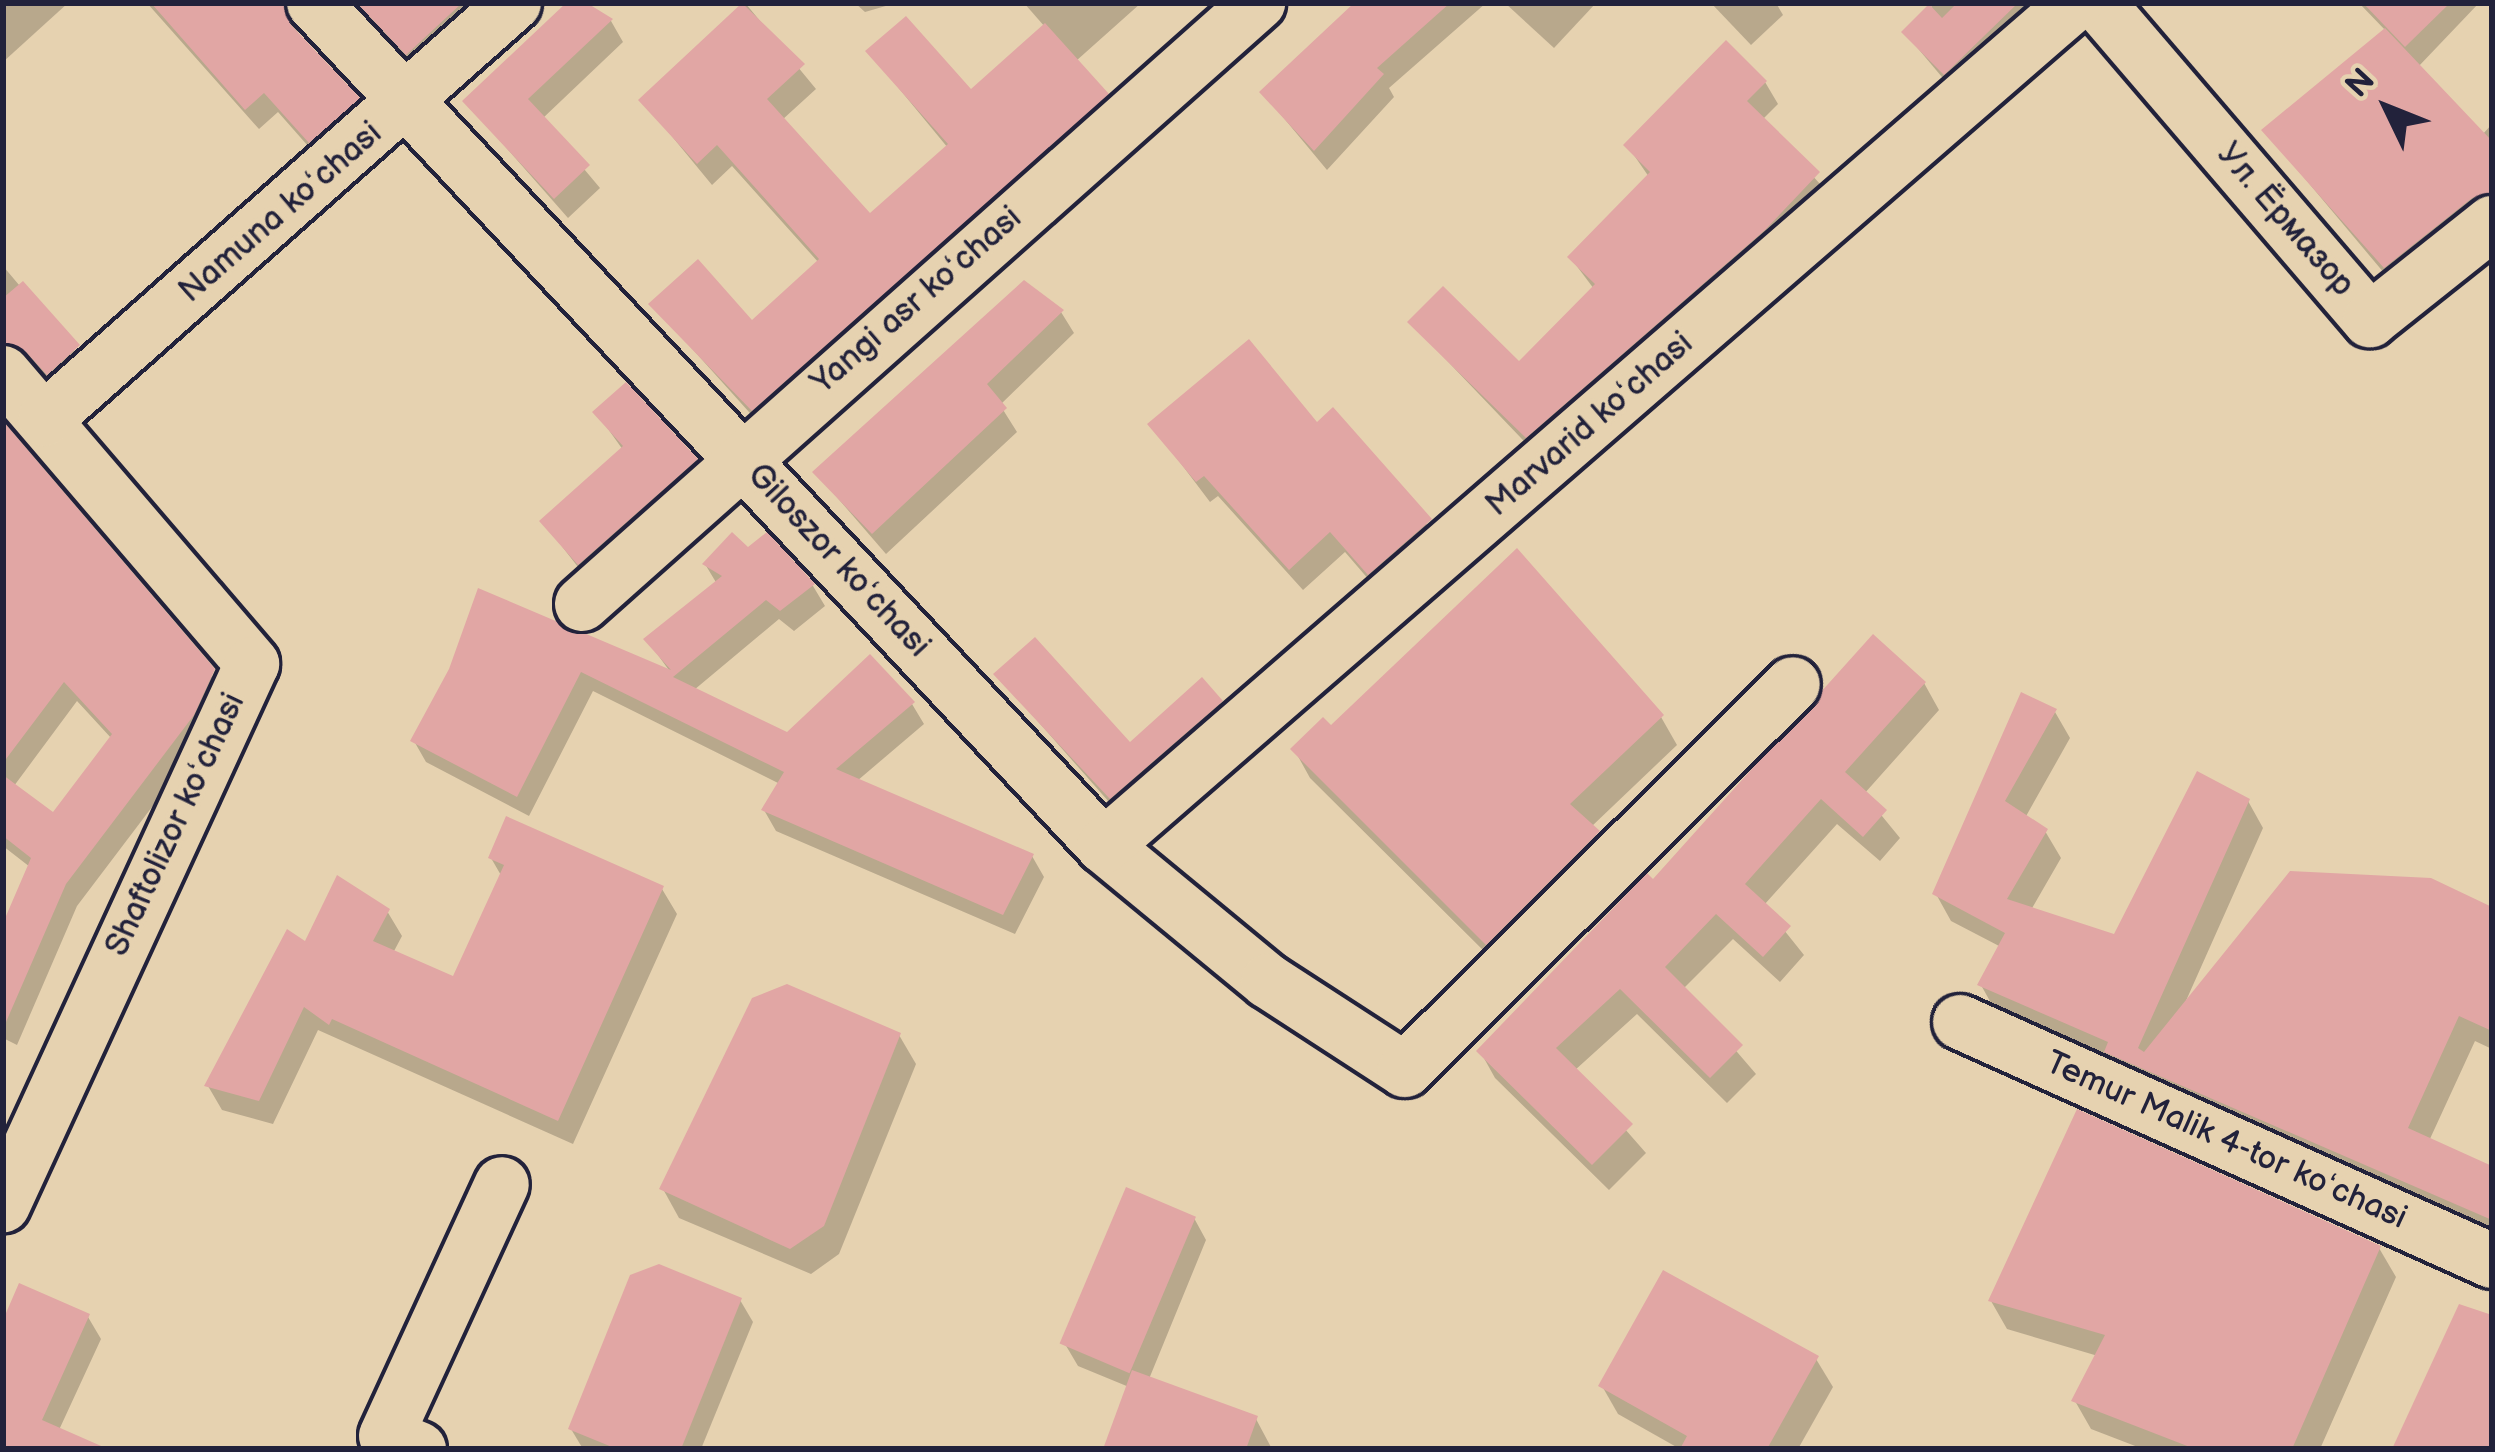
<!DOCTYPE html>
<meta charset="utf-8">
<style>
body{margin:0}
#map{position:relative;width:2495px;height:1452px;overflow:hidden;background:#e6d2b0;font-family:"Balsamiq Sans",sans-serif}
div>[style]{position:absolute}
.shadow>*{inset:0;background:#0003}
.building>*{inset:0;background:#e1a6a4;transform-origin:0 0}
.roads{filter:drop-shadow(3px 0 #22223b) drop-shadow(-3px 0 #22223b) drop-shadow(0 3px #22223b) drop-shadow(0 -3px #22223b)}
.street>*{height:54px;margin:-27px;padding:0 27px;transform-origin:27px;border-radius:27px;background:#e6d2b0}
span{translate:-50% -50%;white-space:nowrap;text-align:center;line-height:1.15;-webkit-text-stroke:9px #e6d2b0;paint-order:stroke}
.street-label{font-size:33px;color:#22223b}
.frame{position:absolute;inset:0;border:6px solid #22223b;pointer-events:none}
.north{position:absolute;left:2327px;top:48px;width:120px;height:120px;-webkit-text-stroke:9px #e6d2b0;paint-order:stroke;rotate:313deg;font-size:33px;font-weight:700;line-height:48px;text-align:center;color:#22223b}
.north::after{content:'';display:block;margin:auto;width:42px;height:54px;background:#22223b;clip-path:polygon(50% 0,100% 100%,50% 72%,0 100%)}
</style>
<div id="map">
<div class="shadow">
<i style="clip-path:polygon(3px 3px,68px 3px,3px 62px)"></i>
<i style="clip-path:polygon(147px 3px,304px 3px,294px 18px,299px 37px,370px 121px,323px 163px,278px 112px,259px 129px)"></i>
<i style="clip-path:polygon(352px 3px,498px 3px,420px 75px)"></i>
<i style="clip-path:polygon(571px 3px,611px 21px,623px 42px,542px 119px,600px 188px,568px 218px,466px 102px)"></i>
<i style="clip-path:polygon(855px 3px,896px 3px,865px 12px)"></i>
<i style="clip-path:polygon(1024px 3px,1141px 3px,1076px 61px,1120px 119px,767px 432px,652px 304px,752px 324px,819px 263px,732px 166px,712px 185px,642px 100px,746px 4px,816px 89px,782px 120px,869px 218px,948px 148px,869px 52px,971px 94px,1045px 27px)"></i>
<i style="clip-path:polygon(1360px 3px,1486px 3px,1389px 88px,1394px 97px,1327px 170px,1262px 92px)"></i>
<i style="clip-path:polygon(1505px 3px,1596px 3px,1554px 48px)"></i>
<i style="clip-path:polygon(1711px 3px,1776px 3px,1783px 15px,1751px 45px)"></i>
<i style="clip-path:polygon(1935px 3px,2057px 3px,1957px 95px,1905px 33px)"></i>
<i style="clip-path:polygon(2359px 3px,2479px 3px,2418px 67px,2482px 135px,2492px 124px,2492px 221px,2400px 292px,2265px 131px,2386px 31px)"></i>
<i style="clip-path:polygon(1765px 82px,1778px 104px,1762px 120px,1830px 195px,1540px 458px,1411px 323px,1519px 366px,1594px 289px,1570px 257px,1649px 177px,1627px 145px)"></i>
<i style="clip-path:polygon(3px 266px,90px 369px,61px 395px,30px 365px,3px 369px)"></i>
<i style="clip-path:polygon(1061px 312px,1074px 333px,1000px 405px,1017px 432px,886px 554px,816px 473px)"></i>
<i style="clip-path:polygon(1333px 411px,1442px 543px,1382px 595px,1345px 552px,1303px 590px,1218px 496px,1210px 502px,1151px 424px,1317px 426px)"></i>
<i style="clip-path:polygon(596px 412px,696px 461px,708px 482px,592px 585px,543px 522px,623px 450px)"></i>
<i style="clip-path:polygon(evenodd,3px 426px,225px 693px,205px 737px,77px 906px,17px 1045px,3px 1038px,3px 930px,30px 867px,3px 846px,3px 426px,77px 701px,112px 739px,54px 816px,11px 790px,77px 701px)"></i>
<i style="clip-path:polygon(748px 551px,813px 586px,825px 606px,794px 631px,779px 619px,694px 690px,788px 736px,912px 704px,924px 724px,857px 781px,1032px 856px,1044px 877px,1015px 934px,776px 831px,764px 810px,780px 784px,593px 691px,529px 816px,426px 762px,414px 741px,452px 670px,671px 673px,647px 640px,717px 584px,705px 564px)"></i>
<i style="clip-path:polygon(997px 675px,1130px 747px,1220px 703px,1233px 725px,1124px 819px)"></i>
<i style="clip-path:polygon(1924px 683px,1939px 710px,1864px 794px,1900px 838px,1880px 861px,1837px 824px,1764px 905px,1804px 955px,1780px 982px,1733px 939px,1683px 989px,1756px 1074px,1727px 1103px,1637px 1014px,1574px 1071px,1646px 1153px,1609px 1190px,1495px 1078px,1480px 1051px,1653px 883px)"></i>
<i style="clip-path:polygon(2055px 712px,2070px 738px,2025px 818px,2045px 831px,2061px 858px,2031px 910px,2116px 938px,2248px 801px,2263px 828px,2185px 1003px,2492px 910px,2492px 1049px,2475px 1041px,2429px 1141px,2492px 1169px,2492px 1236px,1996px 1012px,1981px 985px,2001px 947px,1951px 921px,1936px 894px)"></i>
<i style="clip-path:polygon(1661px 717px,1677px 745px,1591px 827px,1614px 861px,1504px 971px,1310px 778px,1294px 749px,1331px 730px)"></i>
<i style="clip-path:polygon(491px 858px,662px 889px,677px 914px,573px 1144px,318px 1030px,273px 1124px,222px 1110px,208px 1086px,306px 945px,387px 911px,402px 936px,393px 953px,455px 980px,502px 877px)"></i>
<i style="clip-path:polygon(899px 1035px,916px 1064px,839px 1254px,811px 1274px,679px 1218px,663px 1189px)"></i>
<i style="clip-path:polygon(1194px 1218px,1206px 1240px,1149px 1379px,1256px 1419px,1272px 1449px,1106px 1449px,1129px 1387px,1078px 1366px,1065px 1344px)"></i>
<i style="clip-path:polygon(2379px 1248px,2396px 1277px,2320px 1449px,2143px 1449px,2091px 1429px,2075px 1401px,2098px 1356px,2007px 1329px,1991px 1301px)"></i>
<i style="clip-path:polygon(740px 1300px,753px 1322px,701px 1449px,583px 1449px,571px 1429px)"></i>
<i style="clip-path:polygon(88px 1317px,101px 1339px,59px 1430px,106px 1449px,3px 1449px,3px 1325px)"></i>
<i style="clip-path:polygon(1816px 1359px,1833px 1387px,1798px 1449px,1680px 1449px,1618px 1414px,1602px 1386px)"></i>
</div>
<div class="building">
<i style="clip-path:polygon(151px 3px,283px 3px,291px 25px,360px 98px,309px 143px,264px 93px,245px 110px)"></i>
<i style="clip-path:polygon(357px 3px,462px 3px,406px 55px)"></i>
<i style="clip-path:polygon(566px 3px,587px 3px,613px 19px,528px 99px,590px 165px,554px 199px,462px 101px)"></i>
<i style="clip-path:polygon(742px 3px,805px 64px,767px 99px,870px 213px,948px 144px,865px 51px,906px 16px,971px 89px,1045px 23px,1109px 94px,752px 411px,648px 304px,698px 259px,752px 320px,819px 259px,717px 145px,697px 164px,638px 100px)"></i>
<i style="clip-path:polygon(1354px 3px,1450px 3px,1377px 68px,1384px 74px,1314px 151px,1259px 92px)"></i>
<i style="clip-path:polygon(1957px 3px,2018px 3px,1944px 75px,1901px 32px,1929px 4px,1942px 18px)"></i>
<i style="clip-path:polygon(2363px 3px,2450px 3px,2405px 47px)"></i>
<i style="clip-path:polygon(2385px 28px,2492px 141px,2492px 192px,2472px 198px,2384px 268px,2261px 130px)"></i>
<i style="clip-path:polygon(1726px 40px,1767px 81px,1747px 101px,1820px 172px,1765px 230px,1526px 438px,1407px 322px,1443px 286px,1519px 361px,1595px 284px,1567px 257px,1650px 172px,1623px 145px)"></i>
<i style="clip-path:polygon(1024px 280px,1064px 310px,987px 384px,1007px 408px,872px 534px,812px 472px)"></i>
<i style="clip-path:polygon(23px 281px,80px 345px,47px 375px,26px 352px,3px 342px,3px 298px)"></i>
<i style="clip-path:polygon(1249px 339px,1317px 422px,1333px 407px,1432px 519px,1368px 575px,1330px 532px,1289px 570px,1204px 476px,1196px 482px,1147px 424px)"></i>
<i style="clip-path:polygon(626px 382px,698px 459px,578px 565px,539px 521px,623px 446px,592px 412px)"></i>
<i style="clip-path:polygon(3px 421px,215px 669px,194px 715px,66px 884px,3px 1029px,3px 923px,31px 858px,3px 836px,3px 775px,53px 812px,112px 734px,64px 682px,3px 763px)"></i>
<i style="clip-path:polygon(732px 532px,748px 547px,767px 532px,815px 584px,780px 611px,766px 600px,673px 677px,787px 732px,870px 654px,915px 702px,836px 769px,1034px 854px,1003px 915px,761px 810px,784px 772px,581px 672px,517px 797px,410px 741px,449px 669px,478px 588px,671px 670px,643px 639px,722px 576px,702px 564px)"></i>
<i style="clip-path:polygon(1517px 548px,1664px 715px,1570px 804px,1600px 831px,1486px 945px,1290px 749px,1323px 717px,1331px 725px)"></i>
<i style="clip-path:polygon(1873px 634px,1926px 682px,1845px 772px,1887px 810px,1863px 837px,1821px 799px,1745px 884px,1791px 926px,1763px 957px,1716px 914px,1665px 967px,1743px 1045px,1710px 1078px,1620px 989px,1556px 1048px,1633px 1124px,1592px 1165px,1476px 1051px,1647px 873px,1653px 879px)"></i>
<i style="clip-path:polygon(1035px 637px,1130px 742px,1202px 677px,1223px 701px,1110px 799px,993px 674px)"></i>
<i style="clip-path:polygon(2021px 692px,2057px 709px,2005px 801px,2048px 829px,2007px 899px,2114px 934px,2197px 771px,2250px 799px,2138px 1048px,2144px 1052px,2290px 871px,2431px 878px,2492px 907px,2492px 1031px,2459px 1016px,2408px 1128px,2492px 1166px,2492px 1220px,2104px 1052px,2108px 1042px,1977px 985px,2005px 933px,1932px 894px)"></i>
<i style="clip-path:polygon(506px 816px,664px 886px,558px 1121px,332px 1019px,329px 1025px,304px 1007px,259px 1101px,204px 1086px,287px 929px,305px 941px,337px 875px,390px 909px,373px 941px,453px 976px,504px 865px,488px 858px)"></i>
<i style="clip-path:polygon(787px 984px,901px 1033px,824px 1226px,790px 1249px,659px 1189px,752px 998px)"></i>
<i style="clip-path:polygon(2077px 1109px,2381px 1246px,2292px 1449px,2195px 1449px,2071px 1401px,2105px 1335px,1988px 1301px)"></i>
<i style="left:1126px;top:1187px;width:76px;height:170px;rotate:23deg"></i>
<i style="clip-path:polygon(659px 1264px,742px 1298px,681px 1449px,617px 1449px,568px 1429px,630px 1275px)"></i>
<i style="clip-path:polygon(1663px 1270px,1819px 1356px,1767px 1449px,1680px 1449px,1687px 1436px,1598px 1386px)"></i>
<i style="clip-path:polygon(19px 1283px,90px 1314px,42px 1420px,108px 1449px,3px 1449px,3px 1320px)"></i>
<i style="clip-path:polygon(2459px 1304px,2492px 1315px,2492px 1449px,2392px 1449px)"></i>
<i style="clip-path:polygon(1132px 1370px,1258px 1416px,1246px 1449px,1103px 1449px)"></i>
</div>
<div class="roads">
<div class="street">
<i style="left:314px;top:3px;width:1155px;rotate:46.86deg"></i>
<i style="left:1104px;top:846px;width:212px;rotate:39.5deg"></i>
<i style="left:1268px;top:981px;width:163px;rotate:33deg"></i>
<i style="left:1405px;top:1070px;width:547px;rotate:-44.85deg"></i>
<i style="left:2098px;top:3px;width:418px;rotate:49.4deg"></i>
<i style="left:2370px;top:320px;width:156px;rotate:-38.5deg"></i>
<i style="left:3px;top:373px;width:383px;rotate:49.4deg"></i>
<i style="left:252px;top:664px;width:596px;rotate:114.71deg"></i>
<i style="left:45px;top:419px;width:627px;rotate:-41.57deg"></i>
<i style="left:582px;top:604px;width:905px;rotate:-41.64deg"></i>
<i style="left:1104px;top:846px;width:1286px;rotate:-40.96deg"></i>
<i style="left:1960px;top:1022px;width:583px;rotate:24.19deg"></i>
<i style="left:419px;top:1449px;width:35px;rotate:-158deg"></i>
<i style="left:386px;top:1436px;width:277px;rotate:-65.3deg"></i>
</div>
</div>
<div class="street-label">
<span style="left:281px;top:213px;rotate:-41deg">Namuna koʻchasi</span>
<span style="left:2285px;top:220px;rotate:49deg">Ул. Ёрмазор</span>
<span style="left:917px;top:301px;rotate:-41deg">Yangi asr koʻchasi</span>
<span style="left:1590px;top:425px;rotate:-41deg">Marvarid koʻchasi</span>
<span style="left:838px;top:561px;rotate:47deg">Giloszor koʻchasi</span>
<span style="left:176px;top:825px;rotate:-65deg">Shaftolizor koʻchasi</span>
<span style="left:2226px;top:1141px;rotate:24deg">Temur Malik 4-tor koʻchasi</span>
</div>
<div class="frame"></div>
<div class="north">N</div>
</div>
